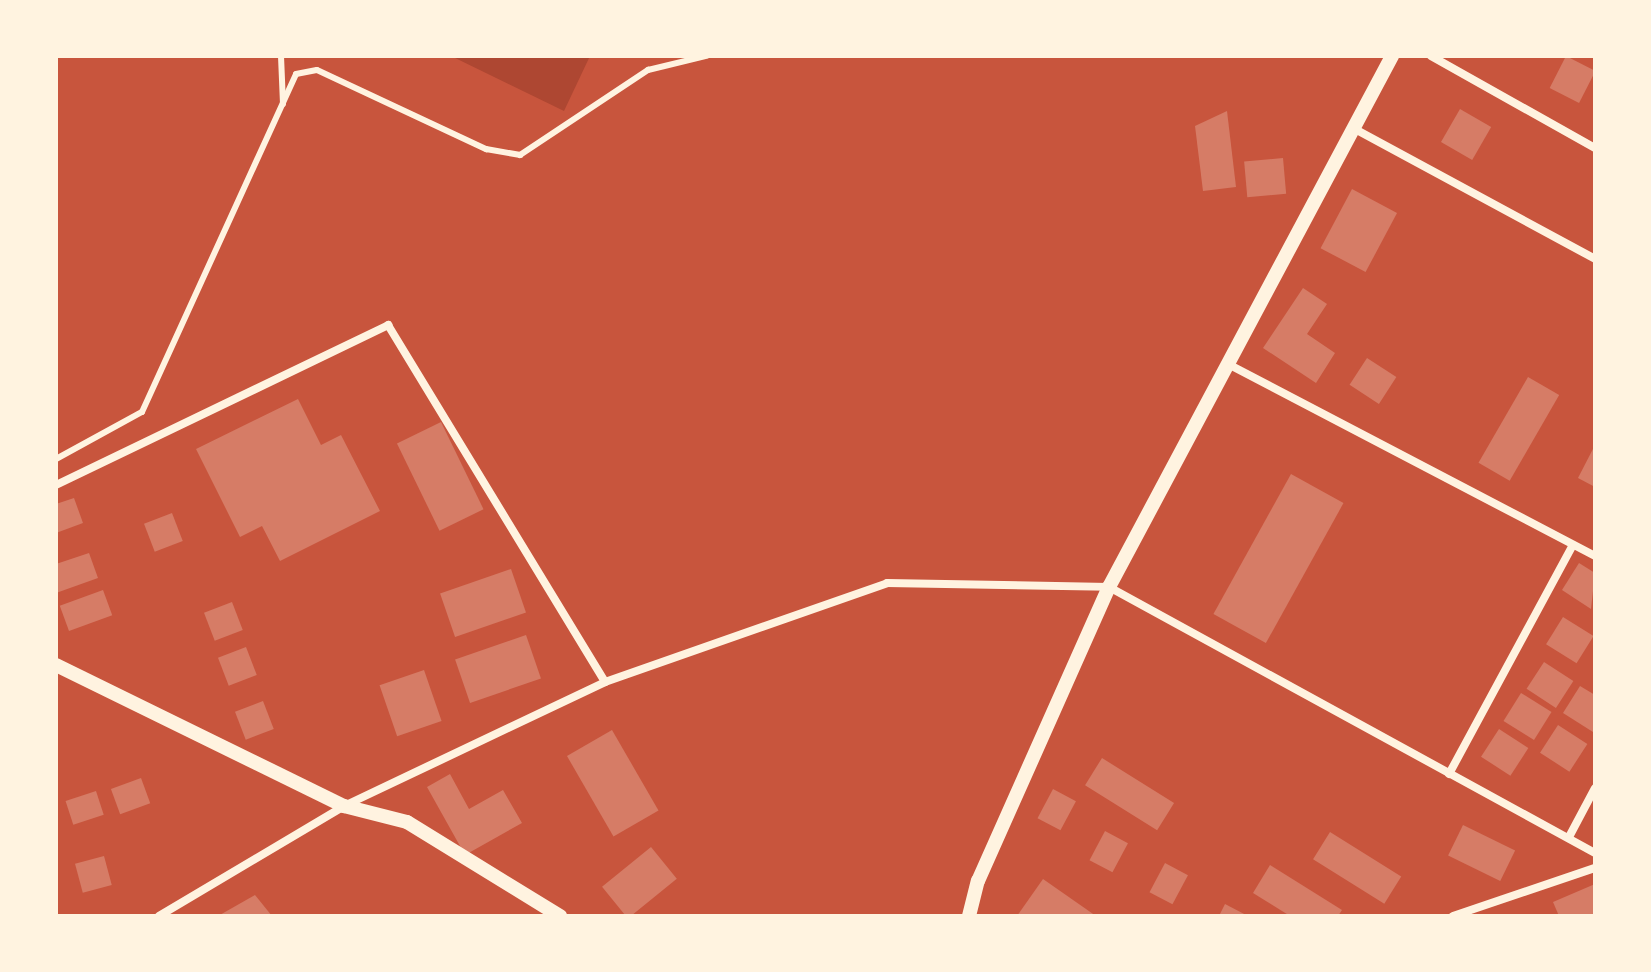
<!DOCTYPE html>
<style>
body{margin:0}
#map{position:relative;width:1651px;height:972px;overflow:hidden;background:#c8553d;font-family:Karla,sans-serif}
div>[style]{position:absolute}
.green>*{inset:0;background:#ae4732}
.building>*{inset:0;background:#d67c66;transform-origin:0 0}
.service>*{height:6px;margin:-3px;padding:0 3px;transform-origin:3px;border-radius:3px;background:#fff3e0}
.minor>*{height:8px;margin:-4px;padding:0 4px;transform-origin:4px;border-radius:4px;background:#fff3e0}
.tertiary>*{height:14px;margin:-7px;padding:0 7px;transform-origin:7px;border-radius:7px;background:#fff3e0}
span{translate:-50% -50%;white-space:nowrap;text-align:center;line-height:1.15;-webkit-text-stroke:8px #fff3e0;paint-order:stroke}
.frame{position:absolute;inset:0;border:58px solid #fff3e0;pointer-events:none}
</style>
<div id="map">
<div class="green">
<i style="clip-path:polygon(451px 56px,590px 56px,564px 111px)"></i>
</div>
<div class="building">
<i style="left:1566px;top:56px;width:33px;height:36px;rotate:27deg"></i>
<i style="left:1460px;top:109px;width:36px;height:38px;rotate:30deg"></i>
<i style="clip-path:polygon(1227px 111px,1236px 187px,1203px 191px,1195px 126px)"></i>
<i style="left:1283px;top:158px;width:36px;height:39px;rotate:85deg"></i>
<i style="left:1352px;top:189px;width:51px;height:67px;rotate:28deg"></i>
<i style="clip-path:polygon(1303px 288px,1327px 304px,1307px 334px,1335px 353px,1316px 383px,1263px 348px)"></i>
<i style="left:1367px;top:358px;width:35px;height:32px;rotate:33deg"></i>
<i style="left:1528px;top:377px;width:36px;height:99px;rotate:30deg"></i>
<i style="clip-path:polygon(298px 399px,321px 445px,341px 435px,380px 511px,280px 561px,262px 526px,240px 537px,196px 449px)"></i>
<i style="left:441px;top:422px;width:97px;height:49px;rotate:64deg"></i>
<i style="clip-path:polygon(1595px 445px,1595px 487px,1578px 478px)"></i>
<i style="left:1291px;top:474px;width:60px;height:160px;rotate:29deg"></i>
<i style="clip-path:polygon(74px 498px,83px 523px,56px 533px,56px 504px)"></i>
<i style="left:172px;top:513px;width:30px;height:30px;rotate:69deg"></i>
<i style="clip-path:polygon(89px 553px,98px 578px,56px 593px,56px 564px)"></i>
<i style="clip-path:polygon(1579px 563px,1595px 573px,1591px 609px,1562px 590px)"></i>
<i style="left:511px;top:569px;width:46px;height:75px;rotate:71deg"></i>
<i style="left:103px;top:590px;width:27px;height:46px;rotate:70deg"></i>
<i style="left:232px;top:602px;width:30px;height:30px;rotate:69deg"></i>
<i style="left:1563px;top:617px;width:36px;height:32px;rotate:32deg"></i>
<i style="left:526px;top:635px;width:46px;height:75px;rotate:71deg"></i>
<i style="left:246px;top:647px;width:30px;height:30px;rotate:69deg"></i>
<i style="left:1544px;top:662px;width:35px;height:32px;rotate:33deg"></i>
<i style="left:424px;top:670px;width:54px;height:47px;rotate:71deg"></i>
<i style="clip-path:polygon(1580px 686px,1595px 695px,1593px 732px,1563px 713px)"></i>
<i style="left:1521px;top:693px;width:36px;height:33px;rotate:32deg"></i>
<i style="left:263px;top:701px;width:30px;height:30px;rotate:69deg"></i>
<i style="left:1558px;top:725px;width:35px;height:33px;rotate:33deg"></i>
<i style="left:1499px;top:729px;width:35px;height:33px;rotate:33deg"></i>
<i style="left:612px;top:730px;width:93px;height:52px;rotate:60deg"></i>
<i style="left:1102px;top:758px;width:85px;height:32px;rotate:32deg"></i>
<i style="clip-path:polygon(450px 774px,469px 809px,503px 790px,522px 823px,465px 855px,427px 787px)"></i>
<i style="left:141px;top:778px;width:27px;height:32px;rotate:70deg"></i>
<i style="left:1053px;top:789px;width:26px;height:33px;rotate:28deg"></i>
<i style="left:96px;top:791px;width:25px;height:32px;rotate:72deg"></i>
<i style="left:1463px;top:825px;width:58px;height:34px;rotate:26deg"></i>
<i style="left:1105px;top:831px;width:26px;height:33px;rotate:28deg"></i>
<i style="left:1330px;top:832px;width:84px;height:32px;rotate:32deg"></i>
<i style="left:651px;top:847px;width:41px;height:63px;rotate:51deg"></i>
<i style="left:104px;top:856px;width:30px;height:30px;rotate:75deg"></i>
<i style="left:1165px;top:863px;width:26px;height:33px;rotate:28deg"></i>
<i style="clip-path:polygon(1270px 865px,1342px 910px,1338px 916px,1290px 916px,1253px 893px)"></i>
<i style="clip-path:polygon(1043px 879px,1096px 916px,1017px 916px)"></i>
<i style="clip-path:polygon(1595px 884px,1595px 916px,1559px 916px,1553px 902px)"></i>
<i style="clip-path:polygon(255px 895px,272px 916px,218px 916px)"></i>
<i style="clip-path:polygon(1225px 904px,1248px 916px,1219px 916px)"></i>
</div>
<div class="service">
<i style="left:281px;top:56px;width:48px;rotate:87.6deg"></i>
<i style="left:56px;top:459px;width:98px;rotate:-28.7deg"></i>
<i style="left:142px;top:412px;width:371px;rotate:-65.5deg"></i>
<i style="left:296px;top:74px;width:21px;rotate:-11deg"></i>
<i style="left:317px;top:70px;width:187px;rotate:25.1deg"></i>
<i style="left:486px;top:149px;width:35px;rotate:10deg"></i>
<i style="left:520px;top:155px;width:154px;rotate:-33.6deg"></i>
<i style="left:648px;top:70px;width:60px;rotate:-13.6deg"></i>
</div>
<div class="minor">
<i style="left:1431px;top:56px;width:188px;rotate:29.3deg"></i>
<i style="left:1353px;top:128px;width:275px;rotate:28.4deg"></i>
<i style="left:1226px;top:363px;width:416px;rotate:27.6deg"></i>
<i style="left:56px;top:485px;width:369px;rotate:-25.7deg"></i>
<i style="left:388px;top:325px;width:418px;rotate:58.7deg"></i>
<i style="left:1449px;top:774px;width:260px;rotate:-61.6deg"></i>
<i style="left:1569px;top:837px;width:55px;rotate:-62deg"></i>
<i style="left:159px;top:916px;width:215px;rotate:-30.7deg"></i>
<i style="left:344px;top:806px;width:289px;rotate:-25.4deg"></i>
<i style="left:605px;top:682px;width:299px;rotate:-19.3deg"></i>
<i style="left:887px;top:583px;width:222px;rotate:1deg"></i>
<i style="left:1109px;top:587px;width:554px;rotate:28.69deg"></i>
<i style="left:1453px;top:916px;width:150px;rotate:-18.7deg"></i>
</div>
<div class="tertiary">
<i style="left:56px;top:665px;width:321px;rotate:26.1deg"></i>
<i style="left:344px;top:806px;width:65px;rotate:14.3deg"></i>
<i style="left:407px;top:822px;width:180px;rotate:31.6deg"></i>
<i style="left:969px;top:916px;width:36px;rotate:-76deg"></i>
<i style="left:978px;top:881px;width:322px;rotate:-66deg"></i>
<i style="left:1109px;top:587px;width:602px;rotate:-61.94deg"></i>
</div>
<div class="frame"></div>
</div>
